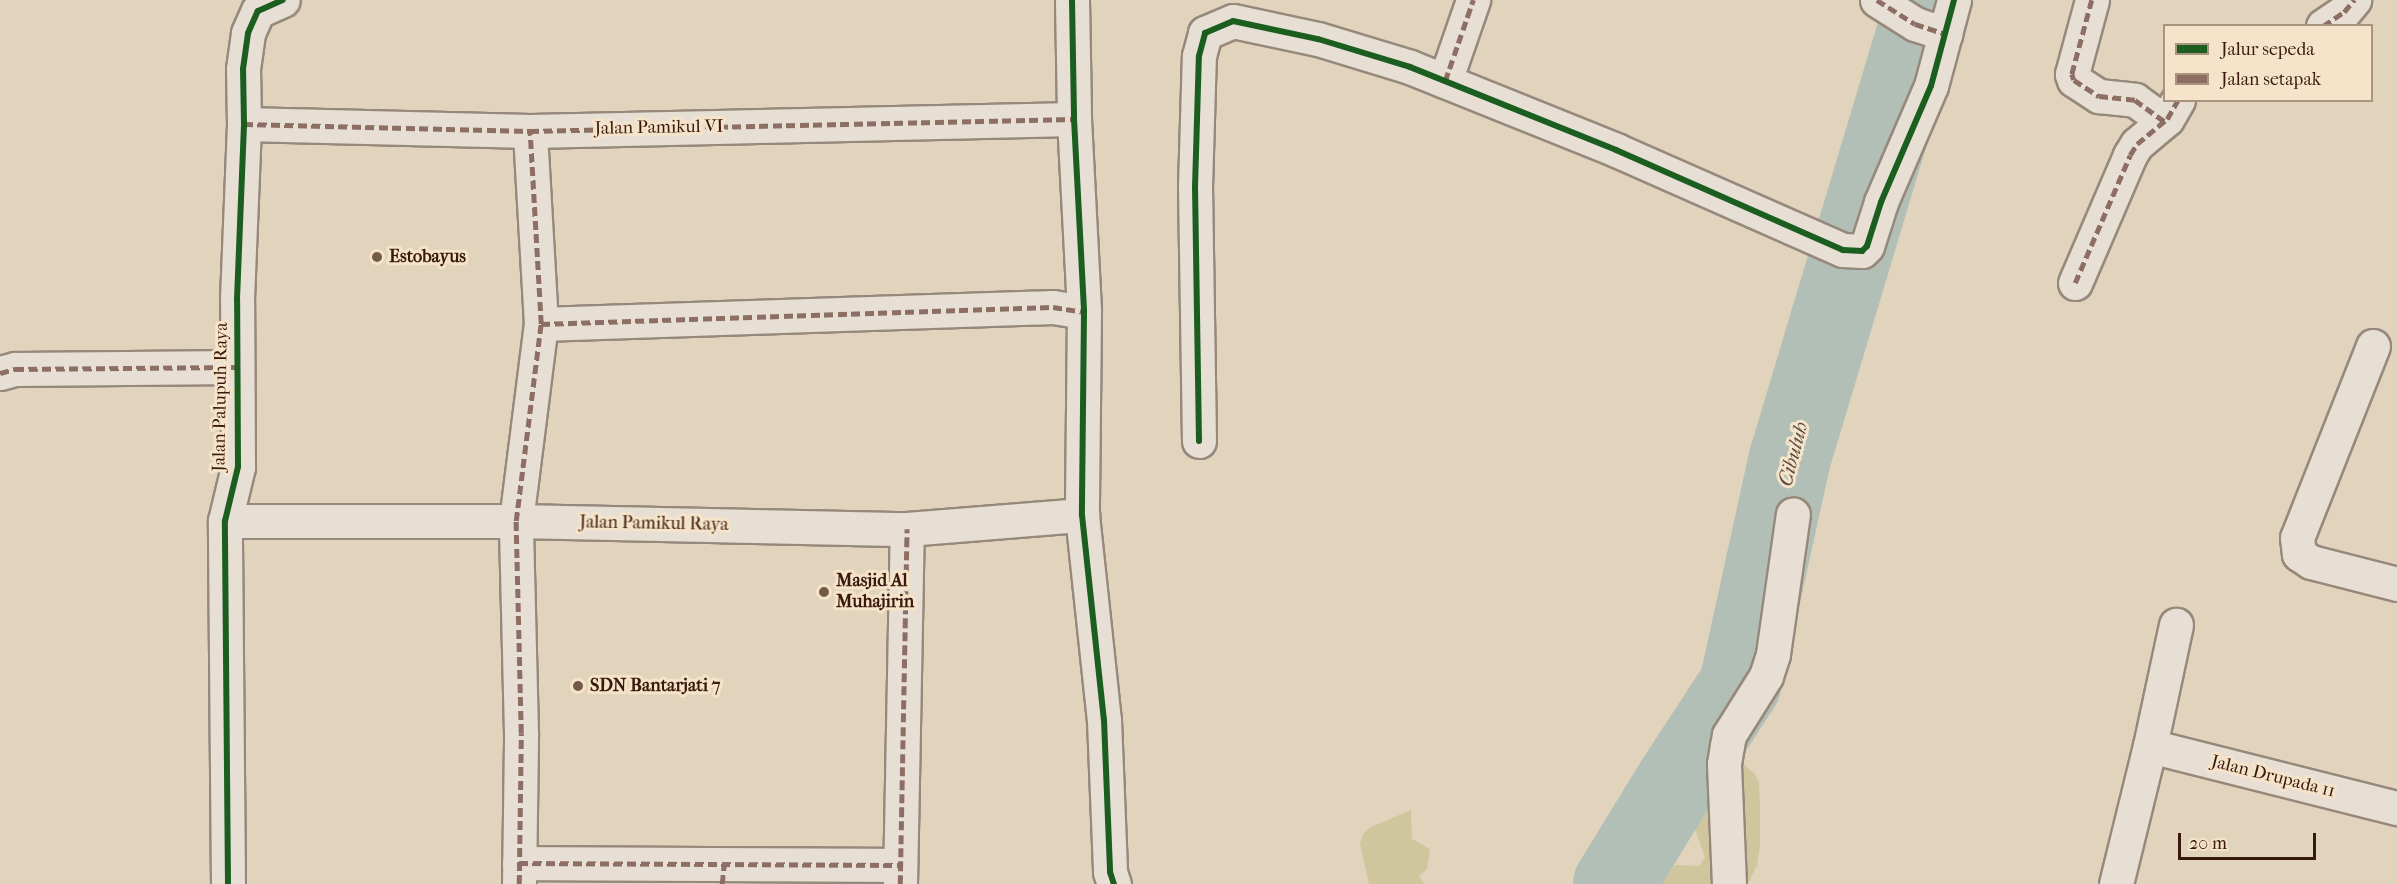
<!DOCTYPE html>
<style>
body{margin:0}
#map{position:relative;width:2397px;height:884px;overflow:hidden;background:#e2d3bd;font-family:"IM FELL French Canon",serif}
div>[style]{position:absolute}
.green>*{inset:0;background:#d0c69e}
.river>*{height:82px;margin:-41px;padding:0 41px;transform-origin:41px;border-radius:41px;background:#b2bfb6}
.roads{filter:drop-shadow(2px 0 #96897c) drop-shadow(-2px 0 #96897c) drop-shadow(0 2px #96897c) drop-shadow(0 -2px #96897c)}
.minor>*{height:33px;margin:-16.5px;padding:0 16.5px;transform-origin:16.5px;border-radius:16.5px;background:#e7dfd4}
.quiet>*{height:4.5px;margin-top:-2.25px;transform-origin:0;background:repeating-linear-gradient(90deg,#8d6e63 0 9px,transparent 0 13.5px)}
.cycleway>*{height:6px;margin:-3px;padding:0 3px;transform-origin:3px;border-radius:3px;background:#1b5e20}
.dots>*{width:16px;height:16px;translate:-50% -50%;box-sizing:border-box;border:3px solid #f6e4ca;border-radius:50%}
span{translate:-50% -50%;white-space:nowrap;text-align:center;line-height:1.15;-webkit-text-stroke:6px #f6e4ca;paint-order:stroke}
.street-label{font-size:18px;color:#39190e}
.poi-label{font-size:18px;color:#39190e;font-weight:700}
.left{translate:0 -50%;text-align:left}
.water-label{font-size:20px;color:#574840;font-style:italic}
.legend{position:absolute;left:2163px;top:24px;width:210px;height:78px;box-sizing:border-box;background:#f6e4ca;border:2px solid #aa937f;margin:0;padding:8px 10px;list-style:none;font-size:18px;color:#39190e}
.legend li{display:flex;align-items:center;gap:12px;height:30px}
.legend b{width:30px;border:2px solid #aa937f}
.scale{position:absolute;left:2178px;top:833px;width:138px;height:27px;box-sizing:border-box;border:3px solid #39190e;border-top:0;padding-left:8px;font-size:18px;line-height:21px;white-space:nowrap;color:#39190e;-webkit-text-stroke:4px #f6e4ca;paint-order:stroke}
</style>
<div id="map">
<div class="green">
<i style="clip-path:polygon(1740px 761px,1755px 774px,1759px 783px,1760px 804px,1760px 845px,1757px 865px,1748px 884px,1630px 884px,1620px 862px,1620px 837px,1628px 828px,1638px 828px,1646px 834px,1651px 842px,1651px 863px,1647px 873px,1657px 874px,1676px 865px,1699px 866px,1705px 857px,1690px 815px,1690px 803px,1697px 780px,1710px 764px)"></i>
<i style="clip-path:polygon(1411px 810px,1412px 839px,1430px 849px,1427px 869px,1419px 876px,1424px 884px,1369px 884px,1360px 844px,1363px 834px,1371px 827px)"></i>
</div>
<div class="river">
<i style="left:1614px;top:884px;width:119px;rotate:-58.5deg"></i>
<i style="left:1676px;top:783px;width:117px;rotate:-56.9deg"></i>
<i style="left:1740px;top:685px;width:232px;rotate:-77.6deg"></i>
<i style="left:1790px;top:458px;width:478px;rotate:-73.3deg"></i>
</div>
<div class="roads">
<div class="minor">
<i style="left:1072px;top:0;width:119px;rotate:89deg"></i>
<i style="left:1074px;top:119px;width:193px;rotate:87deg"></i>
<i style="left:1084px;top:312px;width:203px;rotate:90.6deg"></i>
<i style="left:1082px;top:515px;width:206px;rotate:83.9deg"></i>
<i style="left:1104px;top:720px;width:152px;rotate:87.7deg"></i>
<i style="left:1110px;top:872px;width:13px;rotate:72deg"></i>
<i style="left:1877px;top:0;width:45px;rotate:32.3deg"></i>
<i style="left:1915px;top:24px;width:32px;rotate:18deg"></i>
<i style="left:2092px;top:0;width:77px;rotate:105.1deg"></i>
<i style="left:2072px;top:74px;width:6px;rotate:72deg"></i>
<i style="left:2074px;top:80px;width:30px;rotate:33deg"></i>
<i style="left:2099px;top:96px;width:36px;rotate:6deg"></i>
<i style="left:2135px;top:100px;width:36px;rotate:36deg"></i>
<i style="left:2323px;top:26px;width:25px;rotate:-34deg"></i>
<i style="left:2344px;top:12px;width:16px;rotate:-50deg"></i>
<i style="left:1445px;top:81px;width:86px;rotate:-70.9deg"></i>
<i style="left:244px;top:124px;width:286px;rotate:1.4deg"></i>
<i style="left:530px;top:131px;width:544px;rotate:-1.26deg"></i>
<i style="left:2075px;top:283px;width:139px;rotate:-66.7deg"></i>
<i style="left:2130px;top:155px;width:13px;rotate:-58deg"></i>
<i style="left:2137px;top:144px;width:39px;rotate:-40deg"></i>
<i style="left:2167px;top:119px;width:22px;rotate:-60deg"></i>
<i style="left:541px;top:324px;width:512px;rotate:-1.9deg"></i>
<i style="left:1053px;top:307px;width:31px;rotate:9deg"></i>
<i style="left:2373px;top:346px;width:206px;rotate:111.6deg"></i>
<i style="left:2297px;top:538px;width:16px;rotate:83deg"></i>
<i style="left:2299px;top:554px;width:14px;rotate:34deg"></i>
<i style="left:2311px;top:562px;width:89px;rotate:14.3deg"></i>
<i style="left:0;top:373px;width:16px;rotate:-15deg"></i>
<i style="left:15px;top:369px;width:222px;rotate:-0.5deg"></i>
<i style="left:1199px;top:441px;width:254px;rotate:-90.9deg"></i>
<i style="left:1195px;top:187px;width:131px;rotate:-88.3deg"></i>
<i style="left:1199px;top:56px;width:24px;rotate:-75deg"></i>
<i style="left:1205px;top:33px;width:30px;rotate:-23deg"></i>
<i style="left:1233px;top:21px;width:87px;rotate:12deg"></i>
<i style="left:1318px;top:39px;width:96px;rotate:16.9deg"></i>
<i style="left:1410px;top:67px;width:222px;rotate:21.9deg"></i>
<i style="left:1616px;top:150px;width:248px;rotate:23.8deg"></i>
<i style="left:1843px;top:250px;width:19px;rotate:3deg"></i>
<i style="left:1862px;top:251px;width:7px;rotate:-45deg"></i>
<i style="left:1867px;top:246px;width:46px;rotate:-72.3deg"></i>
<i style="left:1881px;top:202px;width:126px;rotate:-66.7deg"></i>
<i style="left:1931px;top:86px;width:89px;rotate:-75deg"></i>
<i style="left:225px;top:521px;width:291px"></i>
<i style="left:516px;top:521px;width:391px;rotate:1.2deg"></i>
<i style="left:907px;top:529px;width:176px;rotate:-4.6deg"></i>
<i style="left:2150px;top:746px;width:255px;rotate:14.1deg"></i>
<i style="left:519px;top:863px;width:381px;rotate:0.3deg"></i>
<i style="left:228px;top:884px;width:363px;rotate:-90.5deg"></i>
<i style="left:225px;top:521px;width:56px;rotate:-76.5deg"></i>
<i style="left:238px;top:467px;width:168px;rotate:-90.3deg"></i>
<i style="left:237px;top:299px;width:175px;rotate:-87.7deg"></i>
<i style="left:244px;top:124px;width:55px;rotate:-91deg"></i>
<i style="left:243px;top:69px;width:36px;rotate:-82deg"></i>
<i style="left:248px;top:33px;width:24px;rotate:-66deg"></i>
<i style="left:258px;top:11px;width:27px;rotate:-24deg"></i>
<i style="left:519px;top:884px;width:151px;rotate:-89.2deg"></i>
<i style="left:521px;top:733px;width:212px;rotate:-91.4deg"></i>
<i style="left:516px;top:521px;width:199px;rotate:-82.8deg"></i>
<i style="left:541px;top:324px;width:193px;rotate:-93.3deg"></i>
<i style="left:900px;top:884px;width:355px;rotate:-88.9deg"></i>
<i style="left:1729px;top:884px;width:120px;rotate:-92.4deg"></i>
<i style="left:1724px;top:764px;width:18px;rotate:-81deg"></i>
<i style="left:1727px;top:746px;width:11px;rotate:-80deg"></i>
<i style="left:1729px;top:735px;width:70px;rotate:-57.9deg"></i>
<i style="left:1766px;top:676px;width:23px;rotate:-72deg"></i>
<i style="left:1773px;top:654px;width:141px;rotate:-81.9deg"></i>
<i style="left:2116px;top:884px;width:142px;rotate:-76.2deg"></i>
<i style="left:2150px;top:746px;width:124px;rotate:-77.9deg"></i>
</div>
</div>
<div class="quiet">
<i style="left:1877px;top:0;width:45px;rotate:32.3deg"></i>
<i style="left:1915px;top:24px;width:32px;rotate:18deg"></i>
<i style="left:2092px;top:0;width:77px;rotate:105.1deg"></i>
<i style="left:2072px;top:74px;width:6px;rotate:72deg"></i>
<i style="left:2074px;top:80px;width:30px;rotate:33deg"></i>
<i style="left:2099px;top:96px;width:36px;rotate:6deg"></i>
<i style="left:2135px;top:100px;width:36px;rotate:36deg"></i>
<i style="left:2323px;top:26px;width:25px;rotate:-34deg"></i>
<i style="left:2344px;top:12px;width:16px;rotate:-50deg"></i>
<i style="left:1445px;top:81px;width:86px;rotate:-70.9deg"></i>
<i style="left:244px;top:124px;width:286px;rotate:1.4deg"></i>
<i style="left:530px;top:131px;width:544px;rotate:-1.26deg"></i>
<i style="left:2075px;top:283px;width:139px;rotate:-66.7deg"></i>
<i style="left:2130px;top:155px;width:13px;rotate:-58deg"></i>
<i style="left:2137px;top:144px;width:39px;rotate:-40deg"></i>
<i style="left:2167px;top:119px;width:22px;rotate:-60deg"></i>
<i style="left:541px;top:324px;width:512px;rotate:-1.9deg"></i>
<i style="left:1053px;top:307px;width:31px;rotate:9deg"></i>
<i style="left:0;top:373px;width:16px;rotate:-15deg"></i>
<i style="left:15px;top:369px;width:222px;rotate:-0.5deg"></i>
<i style="left:519px;top:863px;width:381px;rotate:0.3deg"></i>
<i style="left:519px;top:884px;width:151px;rotate:-89.2deg"></i>
<i style="left:521px;top:733px;width:212px;rotate:-91.4deg"></i>
<i style="left:516px;top:521px;width:199px;rotate:-82.8deg"></i>
<i style="left:541px;top:324px;width:193px;rotate:-93.3deg"></i>
<i style="left:722px;top:884px;width:20px;rotate:-84deg"></i>
<i style="left:900px;top:884px;width:355px;rotate:-88.9deg"></i>
</div>
<div class="cycleway">
<i style="left:1072px;top:0;width:119px;rotate:89deg"></i>
<i style="left:1074px;top:119px;width:193px;rotate:87deg"></i>
<i style="left:1084px;top:312px;width:203px;rotate:90.6deg"></i>
<i style="left:1082px;top:515px;width:206px;rotate:83.9deg"></i>
<i style="left:1104px;top:720px;width:152px;rotate:87.7deg"></i>
<i style="left:1110px;top:872px;width:13px;rotate:72deg"></i>
<i style="left:1199px;top:441px;width:254px;rotate:-90.9deg"></i>
<i style="left:1195px;top:187px;width:131px;rotate:-88.3deg"></i>
<i style="left:1199px;top:56px;width:24px;rotate:-75deg"></i>
<i style="left:1205px;top:33px;width:30px;rotate:-23deg"></i>
<i style="left:1233px;top:21px;width:87px;rotate:12deg"></i>
<i style="left:1318px;top:39px;width:96px;rotate:16.9deg"></i>
<i style="left:1410px;top:67px;width:222px;rotate:21.9deg"></i>
<i style="left:1616px;top:150px;width:248px;rotate:23.8deg"></i>
<i style="left:1843px;top:250px;width:19px;rotate:3deg"></i>
<i style="left:1862px;top:251px;width:7px;rotate:-45deg"></i>
<i style="left:1867px;top:246px;width:46px;rotate:-72.3deg"></i>
<i style="left:1881px;top:202px;width:126px;rotate:-66.7deg"></i>
<i style="left:1931px;top:86px;width:89px;rotate:-75deg"></i>
<i style="left:228px;top:884px;width:363px;rotate:-90.5deg"></i>
<i style="left:225px;top:521px;width:56px;rotate:-76.5deg"></i>
<i style="left:238px;top:467px;width:168px;rotate:-90.3deg"></i>
<i style="left:237px;top:299px;width:175px;rotate:-87.7deg"></i>
<i style="left:244px;top:124px;width:55px;rotate:-91deg"></i>
<i style="left:243px;top:69px;width:36px;rotate:-82deg"></i>
<i style="left:248px;top:33px;width:24px;rotate:-66deg"></i>
<i style="left:258px;top:11px;width:27px;rotate:-24deg"></i>
</div>
<div class="dots">
<i style="left:377px;top:257px;background:#745a4b"></i>
<i style="left:824px;top:592px;background:#745a4b"></i>
<i style="left:578px;top:686px;background:#745a4b"></i>
</div>
<div class="street-label">
<span style="left:659px;top:128px;rotate:-1deg">Jalan Pamikul VI</span>
<span style="left:221px;top:397px;rotate:-89deg">Jalan Palupuh Raya</span>
<span style="left:654px;top:524px;rotate:1deg">Jalan Pamikul Raya</span>
<span style="left:2273px;top:777px;rotate:14deg">Jalan Drupada 11</span>
</div>
<div class="poi-label">
<span class="left" style="left:389px;top:257px">Estobayus</span>
<span class="left" style="left:836px;top:592px">Masjid Al<br>Muhajirin</span>
<span class="left" style="left:590px;top:686px">SDN Bantarjati 7</span>
</div>
<div class="water-label">
<span style="left:1793px;top:454px;rotate:-75deg">Cibuluh</span>
</div>
<ul class="legend">
<li><b style="height:8px;background:#1b5e20"></b>Jalur sepeda</li>
<li><b style="height:8px;background:#8d6e63"></b>Jalan setapak</li>
</ul>
<div class="scale">20 m</div>
</div>
